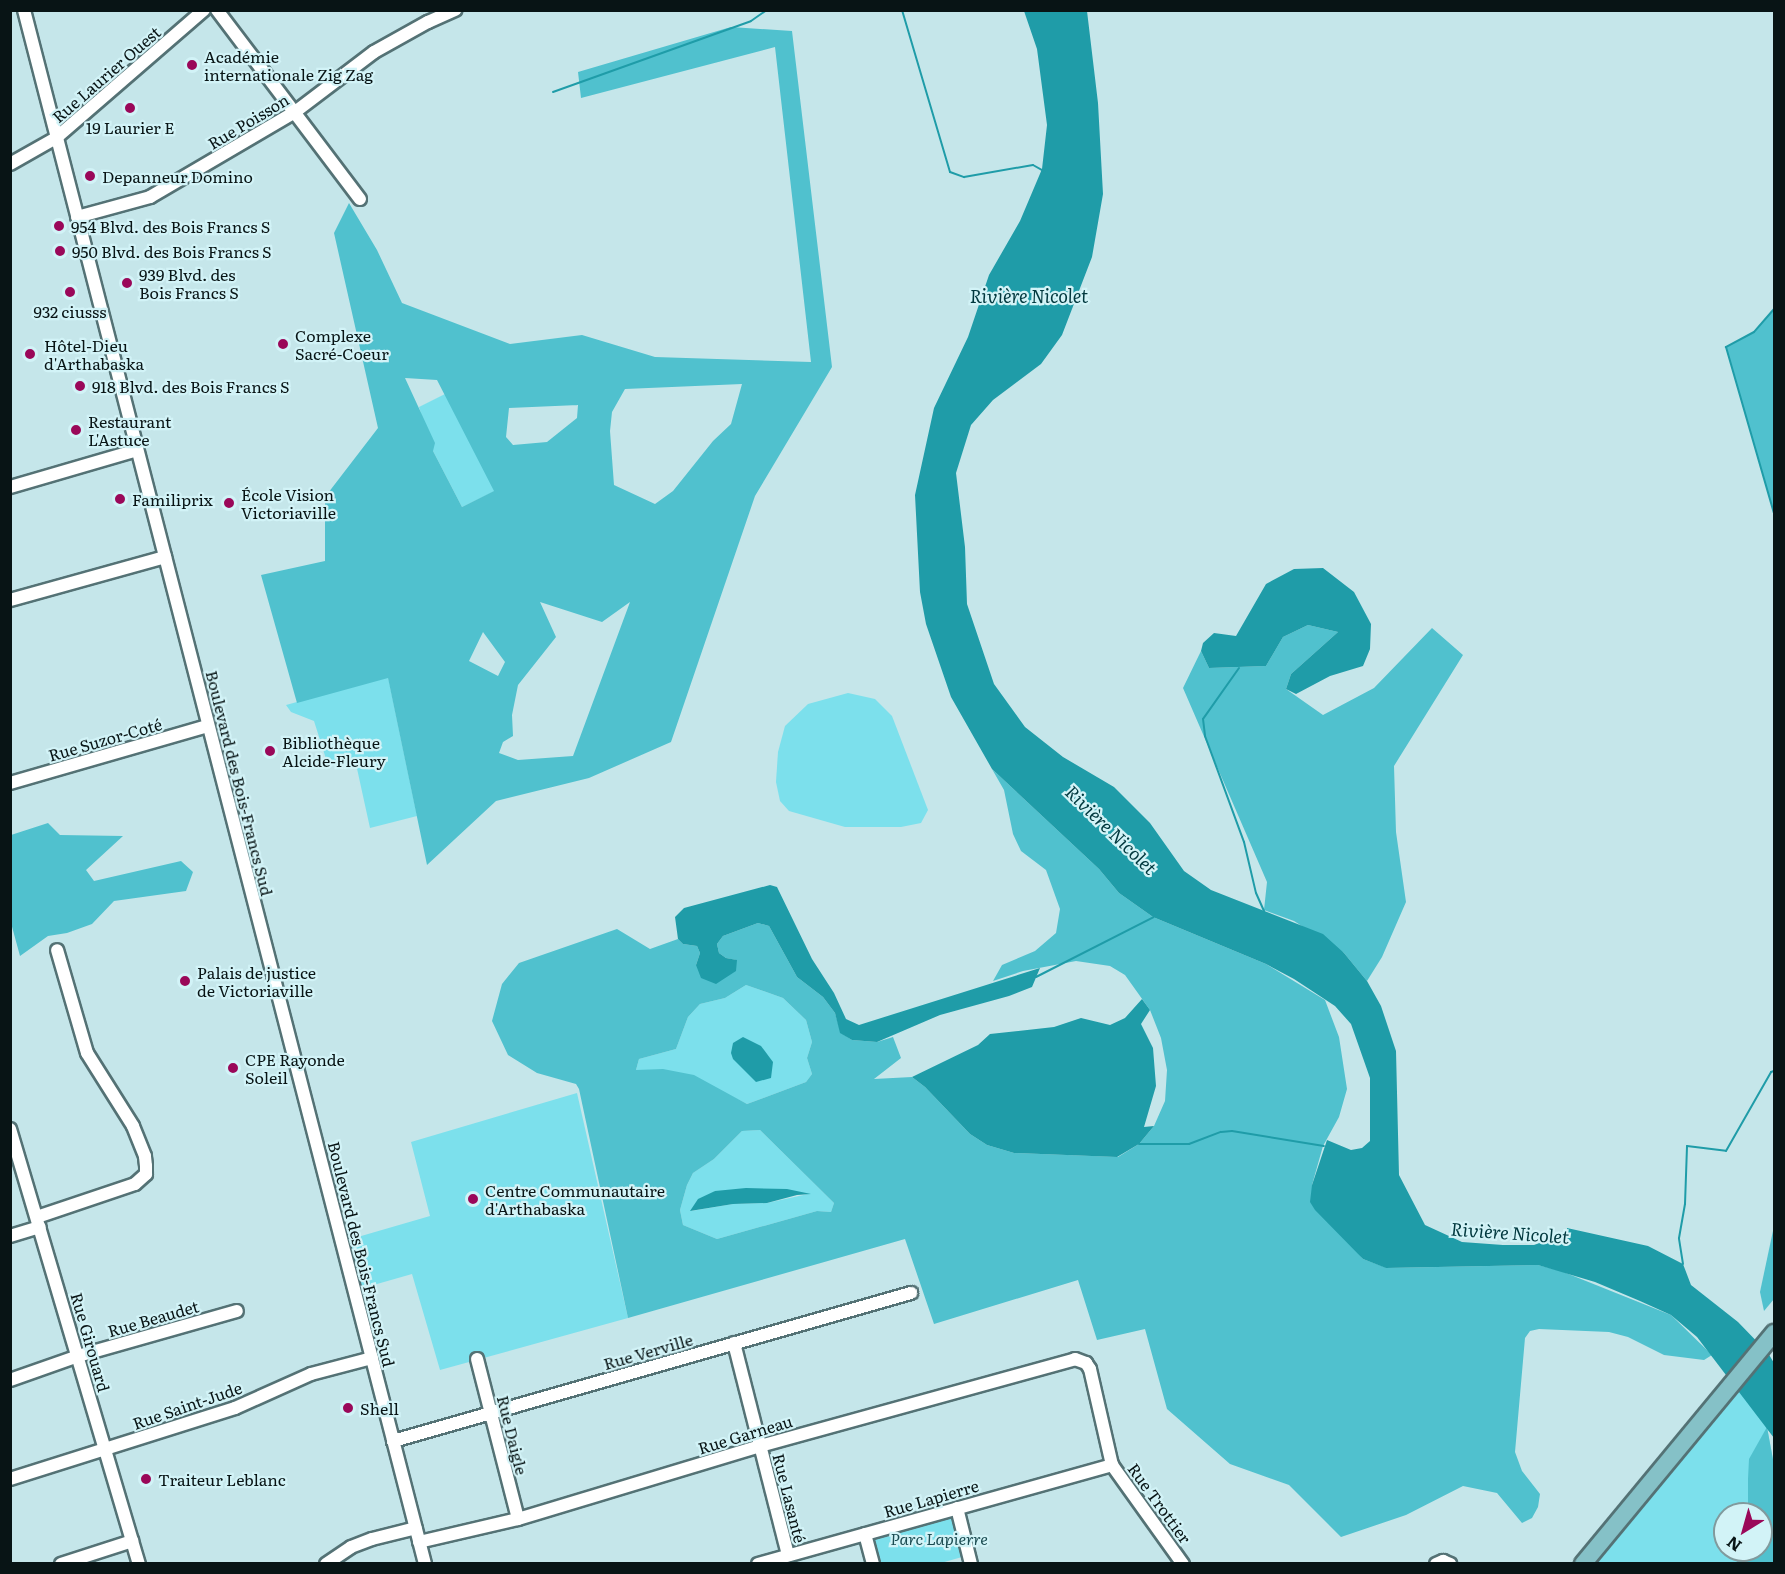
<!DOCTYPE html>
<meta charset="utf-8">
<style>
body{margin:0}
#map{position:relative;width:1785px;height:1574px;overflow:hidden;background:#c5e6ea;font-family:Literata,serif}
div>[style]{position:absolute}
.green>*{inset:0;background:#7ce0ec}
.forest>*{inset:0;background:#50c1ce}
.water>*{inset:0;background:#1f9ca8}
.stream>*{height:2px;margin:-1px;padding:0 1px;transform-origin:1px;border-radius:1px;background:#1f9ca8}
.roads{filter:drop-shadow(2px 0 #547275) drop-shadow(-2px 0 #547275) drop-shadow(0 2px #547275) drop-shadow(0 -2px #547275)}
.minor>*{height:12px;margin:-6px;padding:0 6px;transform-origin:6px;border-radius:6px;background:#fff}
.major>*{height:16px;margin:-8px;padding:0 8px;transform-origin:8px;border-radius:8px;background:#85c1c7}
.dots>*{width:16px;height:16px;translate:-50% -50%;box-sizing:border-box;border:3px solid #d2f3f7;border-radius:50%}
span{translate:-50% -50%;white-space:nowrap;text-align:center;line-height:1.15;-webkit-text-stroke:4.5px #d2f3f7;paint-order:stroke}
.poi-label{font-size:16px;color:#081415}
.left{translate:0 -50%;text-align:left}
.street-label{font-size:16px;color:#081415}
.park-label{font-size:16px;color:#1b4c52;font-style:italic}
.water-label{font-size:18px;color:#01383e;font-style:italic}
.frame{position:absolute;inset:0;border:12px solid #081415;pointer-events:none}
.north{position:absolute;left:1713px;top:1502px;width:60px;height:60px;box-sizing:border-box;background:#d2f3f7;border:2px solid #819a9d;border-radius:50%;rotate:217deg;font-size:16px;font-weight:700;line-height:24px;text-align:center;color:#081415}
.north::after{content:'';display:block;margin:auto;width:21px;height:27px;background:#9a0859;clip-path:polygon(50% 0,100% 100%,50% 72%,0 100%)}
</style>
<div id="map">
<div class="green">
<i style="clip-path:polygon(445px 394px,495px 491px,462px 507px,433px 451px,419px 407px)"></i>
<i style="clip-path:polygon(388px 677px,417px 816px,370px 828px,356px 764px,351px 759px,327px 762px,314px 721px,291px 712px,286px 705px)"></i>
<i style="clip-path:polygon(848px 693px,875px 699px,892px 716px,928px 810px,921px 823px,901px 827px,845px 827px,789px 811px,780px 801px,776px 782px,778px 752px,785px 726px,808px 704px)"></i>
<i style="clip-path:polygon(746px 985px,783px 998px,806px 1020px,812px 1042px,807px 1058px,812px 1074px,806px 1082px,747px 1104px,721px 1091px,636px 1070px,639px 1059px,676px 1049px,688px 1017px,700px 1004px,725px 998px)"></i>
<i style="clip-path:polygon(577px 1093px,628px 1318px,440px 1370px,412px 1274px,356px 1290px,344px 1241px,430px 1216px,411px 1142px)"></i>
<i style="clip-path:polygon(evenodd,760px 1130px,834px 1203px,831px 1212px,817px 1211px,717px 1239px,683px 1225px,680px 1210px,687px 1185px,693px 1173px,714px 1159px,742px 1131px,760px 1130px,715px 1191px,808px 1194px,767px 1203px,733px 1204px,691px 1211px,715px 1191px)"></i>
<i style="clip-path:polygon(evenodd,1739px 1390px,1767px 1427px,1774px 1465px,1774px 1563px,1593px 1564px,1739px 1390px,1725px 1514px,1761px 1514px,1761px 1550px,1725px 1550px,1725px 1514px)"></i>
<i style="clip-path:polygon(957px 1508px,969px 1555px,941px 1563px,872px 1563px,865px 1534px)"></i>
</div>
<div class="forest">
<i style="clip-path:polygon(evenodd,731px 27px,792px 31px,832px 367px,755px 496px,671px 742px,589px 778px,496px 801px,427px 865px,388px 678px,297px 703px,261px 575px,325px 561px,325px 497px,378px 428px,334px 233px,349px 203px,377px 250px,402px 303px,510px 344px,582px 335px,655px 357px,811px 362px,775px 47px,581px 98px,578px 72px,731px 27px,405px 378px,437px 380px,494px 491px,462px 507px,433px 451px,435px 443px,405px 378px,731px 27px,742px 384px,731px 424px,713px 441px,673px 491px,655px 504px,614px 485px,610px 431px,612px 412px,625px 389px,742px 384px,731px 27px,578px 405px,577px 418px,547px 442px,513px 445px,506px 437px,509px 408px,578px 405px,731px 27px,540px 602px,602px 622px,630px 602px,573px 756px,518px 760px,499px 753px,503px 742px,513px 736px,512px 715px,518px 685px,556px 637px,540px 602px,731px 27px,483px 632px,505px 662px,498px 676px,469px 661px,483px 632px)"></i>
<i style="clip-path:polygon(1774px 309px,1774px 513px,1726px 347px,1754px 332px)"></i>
<i style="clip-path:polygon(1308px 625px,1338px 632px,1291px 674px,1286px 689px,1323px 715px,1374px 688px,1432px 628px,1463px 655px,1394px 766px,1396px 832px,1406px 902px,1382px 957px,1367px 981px,1344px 953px,1294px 921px,1264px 910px,1267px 882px,1183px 688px,1201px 651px,1209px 668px,1266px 666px,1283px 637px)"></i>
<i style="clip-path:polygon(evenodd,992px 769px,1099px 869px,1119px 893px,1153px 917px,1266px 964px,1325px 1000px,1339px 1037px,1347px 1089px,1339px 1117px,1323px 1146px,1312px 1185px,1346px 1239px,1363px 1259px,1387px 1268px,1538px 1265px,1561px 1271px,1671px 1315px,1712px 1355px,1704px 1360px,1664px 1355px,1628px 1337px,1609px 1332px,1539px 1329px,1530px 1331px,1525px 1338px,1515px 1452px,1522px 1471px,1540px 1494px,1538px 1507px,1532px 1518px,1522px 1523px,1497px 1493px,1463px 1486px,1406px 1515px,1341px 1537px,1289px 1485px,1230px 1464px,1167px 1409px,1145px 1329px,1097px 1340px,1078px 1280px,934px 1324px,905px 1239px,628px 1318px,579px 1089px,576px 1084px,537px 1073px,508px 1055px,492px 1021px,502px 984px,519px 963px,617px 929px,650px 949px,678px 939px,683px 944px,697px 946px,700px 953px,696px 965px,736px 960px,726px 958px,719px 953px,717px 944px,723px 936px,758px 923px,769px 926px,797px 977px,823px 997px,835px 1013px,841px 1033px,852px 1040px,877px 1042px,893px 1037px,901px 1058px,874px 1079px,912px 1077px,925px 1087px,970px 1134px,987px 1145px,1014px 1153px,1118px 1157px,1139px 1144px,1154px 1126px,1165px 1101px,1167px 1070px,1161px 1038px,1150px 1010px,1125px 975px,1110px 966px,1076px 961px,1023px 971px,993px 981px,1002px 965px,1035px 951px,1056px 933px,1060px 909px,1046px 870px,1021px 851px,1013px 834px,1004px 790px,992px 769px,746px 985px,783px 998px,806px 1020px,812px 1042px,807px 1058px,812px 1074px,806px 1082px,747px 1104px,694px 1075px,663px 1069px,636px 1070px,639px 1059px,676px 1049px,688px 1017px,700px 1004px,725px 998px,746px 985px,992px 769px,760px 1130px,834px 1203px,831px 1212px,817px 1211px,717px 1239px,683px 1225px,680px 1210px,687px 1185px,693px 1173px,714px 1159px,742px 1131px,760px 1130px)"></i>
<i style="clip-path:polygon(48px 823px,60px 835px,123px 836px,86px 870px,94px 881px,181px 861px,193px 872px,186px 891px,114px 901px,92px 924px,67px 933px,48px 936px,20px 956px,11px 923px,11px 835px)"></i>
<i style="clip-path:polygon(1774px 1226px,1774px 1299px,1764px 1311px,1760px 1292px)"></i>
<i style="clip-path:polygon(1767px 1427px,1774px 1465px,1774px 1563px,1736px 1563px,1744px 1550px,1761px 1550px,1761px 1514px,1748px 1514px,1748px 1479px,1749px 1459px)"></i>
</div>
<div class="water">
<i style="clip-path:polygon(1024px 11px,1087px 11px,1098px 103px,1103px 194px,1092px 257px,1062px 335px,1041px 364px,993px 400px,971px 425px,956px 473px,965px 547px,967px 604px,994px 684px,1025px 727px,1063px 757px,1114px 787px,1150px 823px,1184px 871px,1211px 890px,1323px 934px,1344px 953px,1367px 981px,1381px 1006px,1396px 1051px,1399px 1175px,1425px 1225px,1462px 1242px,1503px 1245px,1534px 1245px,1567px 1233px,1567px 1228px,1648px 1246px,1683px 1264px,1691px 1285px,1738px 1322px,1768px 1353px,1774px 1363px,1774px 1438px,1697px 1337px,1671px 1315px,1640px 1301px,1595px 1282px,1538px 1265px,1386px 1268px,1363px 1259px,1315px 1210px,1310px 1202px,1312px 1185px,1327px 1140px,1351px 1150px,1362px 1148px,1370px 1141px,1370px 1078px,1351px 1024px,1335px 1006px,1294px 979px,1266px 964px,1153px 917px,1119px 893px,1099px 869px,992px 769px,951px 697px,926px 624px,920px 592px,915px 495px,934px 408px,968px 337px,989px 275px,1020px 221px,1042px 169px,1047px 125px,1037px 49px)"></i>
<i style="clip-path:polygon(1323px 568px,1354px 592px,1371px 624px,1370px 649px,1363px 666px,1330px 676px,1296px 694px,1286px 689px,1291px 674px,1338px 632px,1308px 625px,1283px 637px,1266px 666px,1209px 668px,1201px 651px,1203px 643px,1214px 633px,1236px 636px,1266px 584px,1294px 569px)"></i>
<i style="clip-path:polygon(770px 885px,777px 887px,812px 959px,834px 993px,846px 1019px,859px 1025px,1040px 968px,1032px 987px,1009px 996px,940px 1015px,877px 1042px,852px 1040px,840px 1033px,835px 1013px,823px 997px,797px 977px,769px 926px,758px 923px,723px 936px,717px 944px,719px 953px,726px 958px,737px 960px,736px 971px,716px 984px,701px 978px,696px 965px,700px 953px,697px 946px,683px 944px,678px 939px,675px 917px,684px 908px)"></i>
<i style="clip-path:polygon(1142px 999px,1150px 1010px,1141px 1024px,1153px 1048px,1156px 1086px,1144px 1127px,1154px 1126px,1139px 1144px,1117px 1157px,1014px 1153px,987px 1145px,970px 1134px,925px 1087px,912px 1077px,978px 1045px,990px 1034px,1054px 1027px,1081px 1018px,1110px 1025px,1125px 1018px)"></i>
<i style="clip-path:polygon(743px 1037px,761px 1046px,773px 1062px,771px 1078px,756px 1082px,733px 1059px,731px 1053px,733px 1043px)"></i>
<i style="clip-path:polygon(746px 1188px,787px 1189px,811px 1194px,797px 1195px,767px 1203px,733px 1204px,690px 1211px,698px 1199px,715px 1191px)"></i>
</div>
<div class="stream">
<i style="left:902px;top:10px;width:169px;rotate:73.5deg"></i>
<i style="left:950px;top:172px;width:15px;rotate:20deg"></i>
<i style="left:964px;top:177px;width:70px;rotate:-9.9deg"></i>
<i style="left:1033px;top:165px;width:13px;rotate:29deg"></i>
<i style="left:553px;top:92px;width:210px;rotate:-19.7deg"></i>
<i style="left:751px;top:21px;width:19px;rotate:-35deg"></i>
<i style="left:1774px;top:309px;width:30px;rotate:131deg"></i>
<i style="left:1754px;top:332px;width:32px;rotate:152deg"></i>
<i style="left:1726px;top:347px;width:173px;rotate:73.9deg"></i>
<i style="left:1239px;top:668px;width:62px;rotate:125.2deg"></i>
<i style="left:1203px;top:719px;width:17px;rotate:83deg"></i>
<i style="left:1205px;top:736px;width:113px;rotate:69.8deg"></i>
<i style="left:1244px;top:842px;width:52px;rotate:76.8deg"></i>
<i style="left:1256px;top:893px;width:20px;rotate:66deg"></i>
<i style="left:1036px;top:977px;width:132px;rotate:-27deg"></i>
<i style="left:1139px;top:1144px;width:50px"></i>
<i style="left:1189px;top:1144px;width:34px;rotate:-21deg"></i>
<i style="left:1221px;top:1132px;width:11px;rotate:-5deg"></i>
<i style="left:1232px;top:1131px;width:93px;rotate:9.3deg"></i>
<i style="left:1683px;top:1264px;width:26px;rotate:-99deg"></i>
<i style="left:1679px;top:1238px;width:35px;rotate:-80deg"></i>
<i style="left:1685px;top:1204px;width:58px;rotate:-88deg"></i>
<i style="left:1687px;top:1146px;width:39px;rotate:7deg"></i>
<i style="left:1726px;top:1151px;width:91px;rotate:-60.3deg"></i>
<i style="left:1771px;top:1072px;width:3px;rotate:-18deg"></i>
</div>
<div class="roads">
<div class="minor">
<i style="left:24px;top:10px;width:1605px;rotate:75.53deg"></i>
<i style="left:217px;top:10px;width:237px;rotate:52.9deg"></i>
<i style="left:10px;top:164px;width:53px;rotate:-29.5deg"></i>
<i style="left:56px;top:138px;width:196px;rotate:-40.9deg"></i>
<i style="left:77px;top:217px;width:76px;rotate:-15.3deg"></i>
<i style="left:150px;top:197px;width:168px;rotate:-30.4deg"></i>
<i style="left:295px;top:112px;width:99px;rotate:-37.2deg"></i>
<i style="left:374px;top:52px;width:62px;rotate:-29.1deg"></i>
<i style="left:428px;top:22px;width:30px;rotate:-24deg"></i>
<i style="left:10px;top:487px;width:132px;rotate:-16.2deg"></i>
<i style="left:10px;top:600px;width:161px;rotate:-15.5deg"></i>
<i style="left:10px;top:783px;width:206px;rotate:-16.1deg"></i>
<i style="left:10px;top:1129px;width:454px;rotate:73.5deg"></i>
<i style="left:37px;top:1217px;width:103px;rotate:-18.6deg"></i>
<i style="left:135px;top:1184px;width:15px;rotate:-42deg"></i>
<i style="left:146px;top:1174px;width:8px;rotate:-90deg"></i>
<i style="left:146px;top:1166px;width:10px;rotate:-96deg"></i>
<i style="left:145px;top:1156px;width:32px;rotate:-112deg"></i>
<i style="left:133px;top:1126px;width:86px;rotate:-122.2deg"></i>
<i style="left:87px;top:1053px;width:107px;rotate:-106.2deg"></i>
<i style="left:10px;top:1236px;width:31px;rotate:-17deg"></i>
<i style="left:734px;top:1343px;width:219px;rotate:75.7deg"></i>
<i style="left:477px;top:1359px;width:165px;rotate:75.6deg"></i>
<i style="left:10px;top:1380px;width:72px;rotate:-19.4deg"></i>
<i style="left:78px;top:1356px;width:165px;rotate:-15.8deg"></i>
<i style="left:393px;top:1441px;width:539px;rotate:-15.95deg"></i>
<i style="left:10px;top:1479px;width:236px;rotate:-17.5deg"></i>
<i style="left:235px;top:1408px;width:83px;rotate:-24.1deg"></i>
<i style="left:311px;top:1374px;width:63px;rotate:-14.7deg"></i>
<i style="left:957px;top:1508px;width:58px;rotate:76deg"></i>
<i style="left:865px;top:1534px;width:31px;rotate:75deg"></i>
<i style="left:419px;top:1542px;width:102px;rotate:-13.1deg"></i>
<i style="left:518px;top:1519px;width:253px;rotate:-16.8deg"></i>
<i style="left:760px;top:1446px;width:327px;rotate:-15.4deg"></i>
<i style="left:1075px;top:1359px;width:12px;rotate:20deg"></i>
<i style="left:1086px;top:1363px;width:7px;rotate:56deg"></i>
<i style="left:1090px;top:1369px;width:98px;rotate:77.1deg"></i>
<i style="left:1112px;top:1465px;width:122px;rotate:54.4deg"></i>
<i style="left:61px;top:1564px;width:75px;rotate:-17.9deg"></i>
<i style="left:326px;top:1564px;width:30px;rotate:-34deg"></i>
<i style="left:351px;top:1547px;width:22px;rotate:-21deg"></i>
<i style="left:372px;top:1539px;width:45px;rotate:-14deg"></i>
<i style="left:758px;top:1564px;width:368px;rotate:-15.6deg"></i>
<i style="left:1436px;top:1564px;width:8px;rotate:-23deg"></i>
<i style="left:1443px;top:1561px;width:8px;rotate:23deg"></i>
</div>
<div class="major">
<i style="left:1583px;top:1564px;width:300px;rotate:-50.4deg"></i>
</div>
</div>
<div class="dots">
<i style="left:192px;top:65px;background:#9a0859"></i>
<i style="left:130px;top:108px;background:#9a0859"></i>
<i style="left:90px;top:176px;background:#9a0859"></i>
<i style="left:59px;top:226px;background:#9a0859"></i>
<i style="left:60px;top:251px;background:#9a0859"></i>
<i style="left:127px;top:283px;background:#9a0859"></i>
<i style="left:70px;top:292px;background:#9a0859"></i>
<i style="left:283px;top:344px;background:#9a0859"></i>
<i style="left:30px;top:354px;background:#9a0859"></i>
<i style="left:80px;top:386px;background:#9a0859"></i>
<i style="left:76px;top:430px;background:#9a0859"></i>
<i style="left:120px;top:499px;background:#9a0859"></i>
<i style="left:229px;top:503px;background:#9a0859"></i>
<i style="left:270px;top:751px;background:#9a0859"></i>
<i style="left:185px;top:981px;background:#9a0859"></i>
<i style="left:233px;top:1068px;background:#9a0859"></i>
<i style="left:473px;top:1199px;background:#9a0859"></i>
<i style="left:348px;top:1408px;background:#9a0859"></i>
<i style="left:146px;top:1479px;background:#9a0859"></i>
</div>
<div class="poi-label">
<span class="left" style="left:204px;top:65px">Académie<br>internationale Zig Zag</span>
<span style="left:130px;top:127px">19 Laurier E</span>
<span class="left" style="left:102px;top:176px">Depanneur Domino</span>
<span class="left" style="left:71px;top:226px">954 Blvd. des Bois Francs S</span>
<span class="left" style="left:72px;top:251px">950 Blvd. des Bois Francs S</span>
<span class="left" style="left:139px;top:283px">939 Blvd. des<br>Bois Francs S</span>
<span style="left:70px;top:311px">932 ciusss</span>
<span class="left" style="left:295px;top:344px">Complexe<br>Sacré-Coeur</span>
<span class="left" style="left:44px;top:354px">Hôtel-Dieu<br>d'Arthabaska</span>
<span class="left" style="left:92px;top:386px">918 Blvd. des Bois Francs S</span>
<span class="left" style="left:88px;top:430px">Restaurant<br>L'Astuce</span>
<span class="left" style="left:241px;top:503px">École Vision<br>Victoriaville</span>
<span class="left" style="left:132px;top:499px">Familiprix</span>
<span class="left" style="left:282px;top:751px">Bibliothèque<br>Alcide-Fleury</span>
<span class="left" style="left:197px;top:981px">Palais de justice<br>de Victoriaville</span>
<span class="left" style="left:245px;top:1068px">CPE Rayonde<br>Soleil</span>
<span class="left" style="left:485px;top:1199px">Centre Communautaire<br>d'Arthabaska</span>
<span class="left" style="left:360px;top:1408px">Shell</span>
<span class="left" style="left:158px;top:1479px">Traiteur Leblanc</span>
</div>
<div class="street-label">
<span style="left:106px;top:74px;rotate:-41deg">Rue Laurier Ouest</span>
<span style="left:248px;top:121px;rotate:-31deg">Rue Poisson</span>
<span style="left:105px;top:739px;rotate:-16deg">Rue Suzor-Coté</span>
<span style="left:240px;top:783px;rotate:76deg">Boulevard des Bois-Francs Sud</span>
<span style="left:362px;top:1254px;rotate:76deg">Boulevard des Bois-Francs Sud</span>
<span style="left:153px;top:1318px;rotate:-16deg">Rue Beaudet</span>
<span style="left:91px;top:1342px;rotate:74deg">Rue Girouard</span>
<span style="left:648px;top:1351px;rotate:-16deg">Rue Verville</span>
<span style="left:187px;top:1405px;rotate:-19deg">Rue Saint-Jude</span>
<span style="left:745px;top:1434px;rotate:-17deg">Rue Garneau</span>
<span style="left:513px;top:1435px;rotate:76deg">Rue Daigle</span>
<span style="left:790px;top:1498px;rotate:76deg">Rue Lasanté</span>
<span style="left:931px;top:1498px;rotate:-16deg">Rue Lapierre</span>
<span style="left:1160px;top:1503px;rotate:54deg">Rue Trottier</span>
</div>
<div class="park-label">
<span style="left:939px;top:1538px">Parc Lapierre</span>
</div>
<div class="water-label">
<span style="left:1029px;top:296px">Rivière Nicolet</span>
<span style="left:1111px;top:830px;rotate:44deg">Rivière Nicolet</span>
<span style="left:1510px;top:1233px;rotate:4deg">Rivière Nicolet</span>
</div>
<div class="frame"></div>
<div class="north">N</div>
</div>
